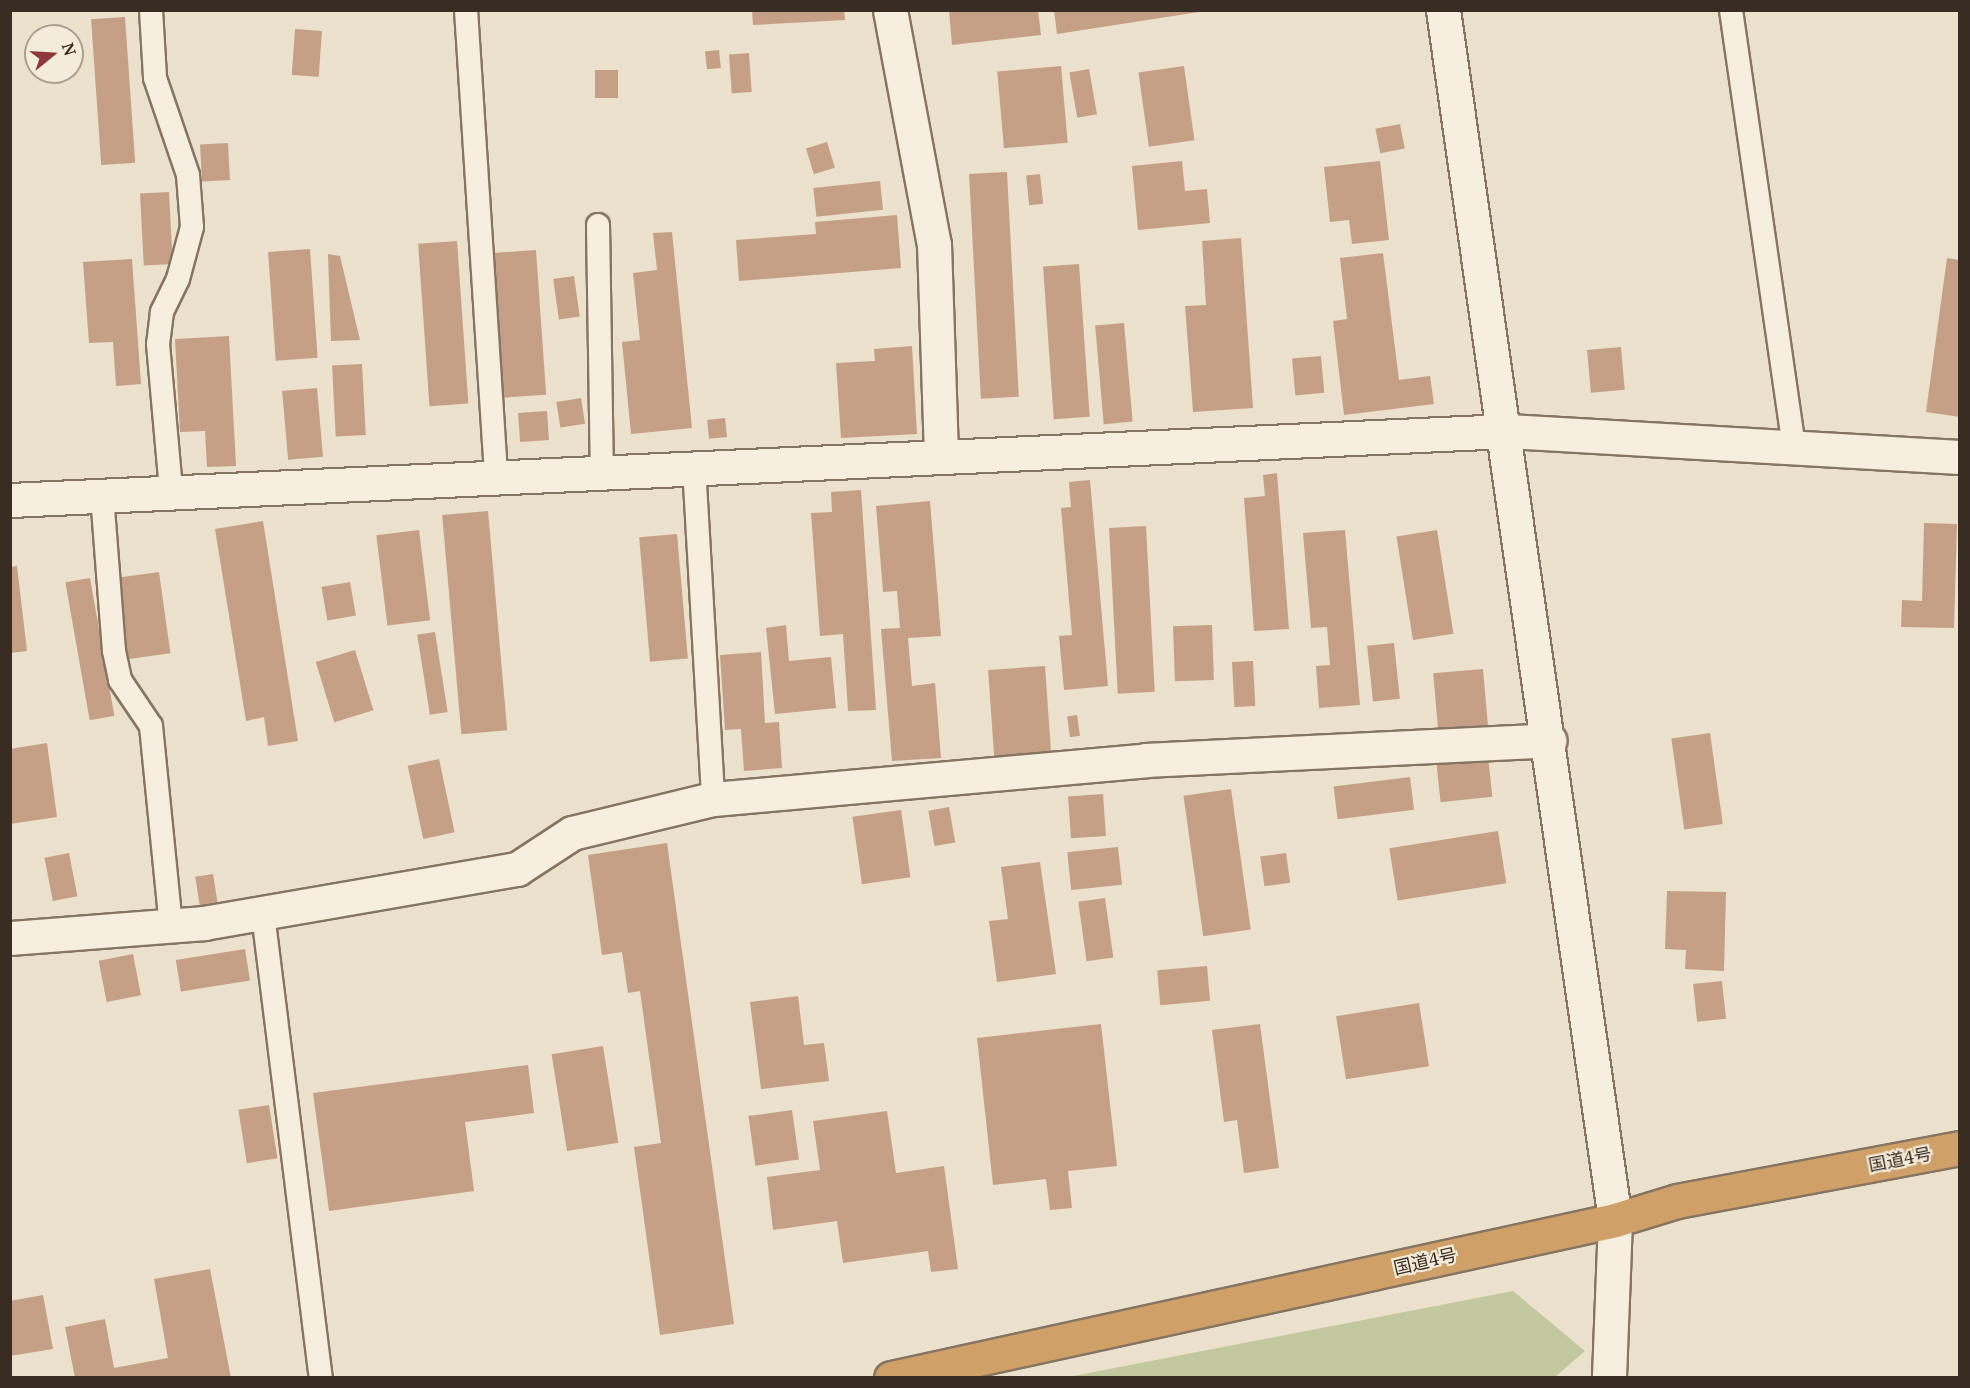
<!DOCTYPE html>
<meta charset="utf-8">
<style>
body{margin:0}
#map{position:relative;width:1970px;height:1388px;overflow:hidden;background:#ebe1cc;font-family:"Noto Serif","Noto Sans JP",serif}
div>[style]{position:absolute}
.green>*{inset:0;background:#c4c8a1}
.building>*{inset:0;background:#c5a086;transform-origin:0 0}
.roads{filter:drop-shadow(2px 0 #867562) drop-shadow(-2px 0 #867562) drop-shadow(0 2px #867562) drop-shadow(0 -2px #867562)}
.lane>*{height:22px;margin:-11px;padding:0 11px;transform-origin:11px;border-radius:11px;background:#f6efdf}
.street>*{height:33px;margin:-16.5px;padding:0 16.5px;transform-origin:16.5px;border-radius:16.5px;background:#f6efdf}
.secondary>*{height:33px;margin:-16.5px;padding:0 16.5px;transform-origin:16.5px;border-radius:16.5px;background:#f6efdf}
.highway>*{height:33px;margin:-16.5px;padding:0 16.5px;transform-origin:16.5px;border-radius:16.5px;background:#cfa168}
span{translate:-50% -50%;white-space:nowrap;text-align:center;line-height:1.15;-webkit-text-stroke:4.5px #f3ecdb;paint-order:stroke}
.street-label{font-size:18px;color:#392d23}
.frame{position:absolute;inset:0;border:12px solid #392d23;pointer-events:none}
.north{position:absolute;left:24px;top:24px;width:60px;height:60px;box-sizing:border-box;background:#f3ecdb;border:2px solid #a9a091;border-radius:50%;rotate:72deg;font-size:16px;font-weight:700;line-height:24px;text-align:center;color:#392d23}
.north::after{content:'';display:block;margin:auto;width:21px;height:27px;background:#8f383a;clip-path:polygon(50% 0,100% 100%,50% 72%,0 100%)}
</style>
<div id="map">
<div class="green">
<i style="clip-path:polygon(1513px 1291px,1585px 1351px,1555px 1377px,1068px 1377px)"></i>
</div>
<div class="building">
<i style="clip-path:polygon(752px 10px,844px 10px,845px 20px,753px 25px)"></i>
<i style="clip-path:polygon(949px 10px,1038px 10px,1041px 35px,952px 45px)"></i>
<i style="clip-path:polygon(1054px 10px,1199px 10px,1199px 12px,1057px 34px)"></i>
<i style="left:125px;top:17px;width:146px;height:34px;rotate:86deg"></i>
<i style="left:295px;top:29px;width:27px;height:46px;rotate:4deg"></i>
<i style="left:719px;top:50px;width:18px;height:14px;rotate:84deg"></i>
<i style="left:749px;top:53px;width:39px;height:20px;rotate:86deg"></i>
<i style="left:1061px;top:66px;width:77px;height:64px;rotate:85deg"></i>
<i style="left:1184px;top:66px;width:75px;height:46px;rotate:82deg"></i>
<i style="left:1089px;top:69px;width:46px;height:20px;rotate:80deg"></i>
<i style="left:595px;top:70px;width:23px;height:28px"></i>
<i style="left:1400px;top:124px;width:25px;height:25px;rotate:79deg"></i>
<i style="left:827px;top:142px;width:27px;height:22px;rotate:73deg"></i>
<i style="left:228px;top:143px;width:37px;height:28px;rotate:87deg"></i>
<i style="clip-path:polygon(1182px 161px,1185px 191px,1207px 189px,1210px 223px,1138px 230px,1132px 166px)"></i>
<i style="clip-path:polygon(1380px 161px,1389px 240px,1352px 244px,1349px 220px,1330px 222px,1324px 167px)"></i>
<i style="left:1007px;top:172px;width:225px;height:38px;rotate:87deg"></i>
<i style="left:1040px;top:174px;width:30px;height:14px;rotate:84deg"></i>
<i style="left:880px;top:181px;width:29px;height:67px;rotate:84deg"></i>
<i style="left:169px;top:192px;width:72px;height:29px;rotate:87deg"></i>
<i style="clip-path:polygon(897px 215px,901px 268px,739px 281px,736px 240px,816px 234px,815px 222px)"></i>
<i style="clip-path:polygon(672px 232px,692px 428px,631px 434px,622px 342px,640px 340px,633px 273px,657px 270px,653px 233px)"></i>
<i style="clip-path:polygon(1241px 238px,1253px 408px,1193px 412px,1185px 306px,1206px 305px,1202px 241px)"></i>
<i style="left:457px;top:241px;width:163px;height:39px;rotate:86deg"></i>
<i style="left:310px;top:249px;width:109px;height:42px;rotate:86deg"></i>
<i style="left:536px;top:250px;width:145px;height:43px;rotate:86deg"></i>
<i style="clip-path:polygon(1383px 253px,1399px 380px,1430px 376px,1434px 404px,1344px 415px,1333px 321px,1347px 319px,1340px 258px)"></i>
<i style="clip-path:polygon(328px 254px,340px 256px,360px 340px,331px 341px)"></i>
<i style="clip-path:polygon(1947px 258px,1960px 260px,1960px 417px,1926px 412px)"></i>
<i style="clip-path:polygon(132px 259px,141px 384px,116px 386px,113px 342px,89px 343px,83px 262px)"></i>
<i style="left:1079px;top:264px;width:153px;height:36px;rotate:86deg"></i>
<i style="left:574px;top:276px;width:41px;height:21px;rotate:82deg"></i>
<i style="left:1124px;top:323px;width:99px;height:29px;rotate:85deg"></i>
<i style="clip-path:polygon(229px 336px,236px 466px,207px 467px,205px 431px,180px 432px,175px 339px)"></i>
<i style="clip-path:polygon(912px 346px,917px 434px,841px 438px,836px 363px,875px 361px,874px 349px)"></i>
<i style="left:1621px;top:347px;width:43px;height:34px;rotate:85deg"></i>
<i style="left:1321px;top:356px;width:37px;height:29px;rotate:85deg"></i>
<i style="left:362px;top:364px;width:71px;height:30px;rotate:87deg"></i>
<i style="left:317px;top:388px;width:69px;height:35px;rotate:85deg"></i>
<i style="left:581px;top:398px;width:26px;height:25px;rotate:81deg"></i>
<i style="left:547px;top:411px;width:29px;height:29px;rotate:86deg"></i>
<i style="left:725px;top:418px;width:19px;height:18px;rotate:84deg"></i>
<i style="clip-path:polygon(1277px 473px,1289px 629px,1254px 631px,1244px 498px,1265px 496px,1263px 475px)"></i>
<i style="clip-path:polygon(1090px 480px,1108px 686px,1064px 690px,1059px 636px,1072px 635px,1061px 508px,1071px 507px,1069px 482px)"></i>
<i style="clip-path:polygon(861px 490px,876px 710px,848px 711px,843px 634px,820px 636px,811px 513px,832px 512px,831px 492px)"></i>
<i style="clip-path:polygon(930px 501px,941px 636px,908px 638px,912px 686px,935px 683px,941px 758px,892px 761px,881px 629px,900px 628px,897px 591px,883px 592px,876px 506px)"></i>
<i style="left:488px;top:511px;width:220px;height:46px;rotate:85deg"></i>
<i style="clip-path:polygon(263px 521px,298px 741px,268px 746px,264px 717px,246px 721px,215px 529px)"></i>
<i style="clip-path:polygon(1924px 523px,1957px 524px,1954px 628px,1901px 627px,1902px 600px,1922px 601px)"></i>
<i style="left:1146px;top:526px;width:166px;height:37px;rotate:87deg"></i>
<i style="left:419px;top:530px;width:91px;height:43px;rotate:83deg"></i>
<i style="clip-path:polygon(1345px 530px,1360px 705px,1319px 708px,1316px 666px,1330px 665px,1327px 627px,1311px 628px,1303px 533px)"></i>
<i style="left:1437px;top:530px;width:105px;height:41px;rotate:81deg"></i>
<i style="left:677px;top:534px;width:125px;height:38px;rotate:85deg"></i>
<i style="clip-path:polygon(17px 566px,27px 651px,10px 653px,10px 567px)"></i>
<i style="left:159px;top:572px;width:82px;height:44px;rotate:82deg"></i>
<i style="left:90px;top:578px;width:140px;height:25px;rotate:80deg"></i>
<i style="left:350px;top:582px;width:34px;height:29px;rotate:80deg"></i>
<i style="clip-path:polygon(786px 625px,789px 661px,831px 657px,836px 708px,775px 714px,766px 628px)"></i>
<i style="left:1212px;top:625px;width:55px;height:39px;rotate:88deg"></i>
<i style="left:435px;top:632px;width:81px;height:18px;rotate:81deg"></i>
<i style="left:1394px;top:643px;width:56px;height:27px;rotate:84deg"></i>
<i style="left:355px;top:650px;width:63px;height:41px;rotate:73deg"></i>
<i style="clip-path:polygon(761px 652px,765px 723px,779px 722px,782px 768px,744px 771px,741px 729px,725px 730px,720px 655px)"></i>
<i style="left:1253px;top:661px;width:45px;height:21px;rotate:87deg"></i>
<i style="left:1045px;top:666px;width:94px;height:57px;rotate:86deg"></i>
<i style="left:1483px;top:669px;width:59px;height:50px;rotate:85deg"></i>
<i style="left:1077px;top:715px;width:21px;height:10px;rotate:82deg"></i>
<i style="left:1710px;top:733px;width:92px;height:39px;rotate:82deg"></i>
<i style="clip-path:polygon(47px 743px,57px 817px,10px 824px,10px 749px)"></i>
<i style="left:1488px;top:756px;width:41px;height:52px;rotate:84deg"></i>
<i style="left:439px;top:759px;width:75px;height:32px;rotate:78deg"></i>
<i style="left:1410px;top:777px;width:33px;height:77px;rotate:83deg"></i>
<i style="left:1231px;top:789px;width:142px;height:48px;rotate:82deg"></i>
<i style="left:1103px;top:794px;width:42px;height:35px;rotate:86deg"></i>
<i style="left:949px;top:807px;width:36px;height:21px;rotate:80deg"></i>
<i style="left:901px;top:810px;width:68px;height:49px;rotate:82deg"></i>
<i style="left:1498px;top:831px;width:53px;height:110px;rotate:81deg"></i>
<i style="clip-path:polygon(667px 843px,734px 1324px,660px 1335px,634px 1147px,661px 1143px,640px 991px,628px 993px,622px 952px,602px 955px,588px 855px)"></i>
<i style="left:1118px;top:847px;width:38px;height:51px;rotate:84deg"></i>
<i style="left:69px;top:853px;width:44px;height:25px;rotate:79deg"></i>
<i style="left:1286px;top:853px;width:30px;height:26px;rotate:82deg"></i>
<i style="clip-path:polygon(1040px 862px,1056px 974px,997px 982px,989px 921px,1008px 919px,1001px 867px)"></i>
<i style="left:213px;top:874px;width:31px;height:18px;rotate:81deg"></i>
<i style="clip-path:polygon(1667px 891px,1726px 892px,1724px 971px,1685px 969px,1686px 950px,1665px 949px)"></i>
<i style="left:1105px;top:898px;width:60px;height:27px;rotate:82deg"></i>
<i style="left:245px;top:949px;width:32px;height:70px;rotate:81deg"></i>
<i style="left:133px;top:954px;width:42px;height:35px;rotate:79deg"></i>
<i style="left:1207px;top:966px;width:35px;height:50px;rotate:85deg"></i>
<i style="left:1722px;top:981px;width:38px;height:29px;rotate:84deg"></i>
<i style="clip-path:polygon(798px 996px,804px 1045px,824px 1043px,829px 1081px,761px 1089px,750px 1002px)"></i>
<i style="left:1419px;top:1003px;width:64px;height:84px;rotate:81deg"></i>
<i style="clip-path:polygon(1101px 1024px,1117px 1166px,1068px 1171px,1072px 1208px,1050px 1210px,1046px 1179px,993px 1185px,977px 1038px)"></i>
<i style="clip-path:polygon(1260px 1024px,1279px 1168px,1244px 1173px,1237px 1120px,1224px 1122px,1212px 1030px)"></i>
<i style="left:603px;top:1046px;width:98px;height:52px;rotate:81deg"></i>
<i style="clip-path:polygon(528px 1065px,534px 1113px,465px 1122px,474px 1191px,329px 1211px,313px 1093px)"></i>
<i style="left:269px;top:1105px;width:54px;height:31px;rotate:81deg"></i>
<i style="left:792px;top:1110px;width:50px;height:44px;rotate:82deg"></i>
<i style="clip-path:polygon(887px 1111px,896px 1173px,944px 1166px,958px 1269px,931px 1272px,928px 1251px,843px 1263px,837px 1221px,773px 1230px,767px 1177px,820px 1170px,813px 1121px)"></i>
<i style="clip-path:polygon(210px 1269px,231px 1378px,75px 1378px,65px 1327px,105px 1319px,114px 1368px,168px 1358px,154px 1279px)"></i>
<i style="clip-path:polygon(43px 1295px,53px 1349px,10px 1356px,10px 1301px)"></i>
</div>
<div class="roads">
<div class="lane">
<i style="left:151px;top:10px;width:68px;rotate:86.6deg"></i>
<i style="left:155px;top:78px;width:102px;rotate:71.2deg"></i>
<i style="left:188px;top:175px;width:52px;rotate:85.6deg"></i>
<i style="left:192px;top:227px;width:54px;rotate:105.1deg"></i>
<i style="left:178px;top:279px;width:37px;rotate:116deg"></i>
<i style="left:162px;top:312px;width:32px;rotate:97deg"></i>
<i style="left:158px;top:344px;width:148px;rotate:84.9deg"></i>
<i style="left:466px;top:10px;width:467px;rotate:86.3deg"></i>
<i style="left:1731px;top:10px;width:443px;rotate:81.8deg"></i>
<i style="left:598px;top:225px;width:245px;rotate:89.1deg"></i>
<i style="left:694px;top:466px;width:334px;rotate:86.7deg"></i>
<i style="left:102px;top:495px;width:156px;rotate:85.6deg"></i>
<i style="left:114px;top:651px;width:30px;rotate:78deg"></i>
<i style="left:120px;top:680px;width:55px;rotate:56deg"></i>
<i style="left:151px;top:726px;width:200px;rotate:84.3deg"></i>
<i style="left:263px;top:914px;width:468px;rotate:82.9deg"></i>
</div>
<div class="street">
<i style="left:890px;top:10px;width:238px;rotate:79.4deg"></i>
<i style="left:934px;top:244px;width:212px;rotate:88.1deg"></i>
<i style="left:10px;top:500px;width:1499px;rotate:-2.64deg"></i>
<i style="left:1507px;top:431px;width:454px;rotate:3.3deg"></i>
<i style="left:10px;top:938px;width:195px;rotate:-4.4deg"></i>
<i style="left:204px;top:923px;width:318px;rotate:-9.8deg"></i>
<i style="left:517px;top:869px;width:66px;rotate:-33.2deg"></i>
<i style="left:572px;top:833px;width:145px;rotate:-13.6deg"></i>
<i style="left:713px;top:799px;width:435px;rotate:-5.1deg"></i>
<i style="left:1146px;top:760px;width:404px;rotate:-2.8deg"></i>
</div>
<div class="secondary">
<i style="left:1443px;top:10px;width:1222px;rotate:81.91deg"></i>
<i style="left:1615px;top:1220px;width:158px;rotate:92.2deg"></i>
</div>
<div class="highway">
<i style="left:891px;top:1378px;width:741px;rotate:-12.31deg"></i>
<i style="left:1615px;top:1220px;width:65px;rotate:-17deg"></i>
<i style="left:1677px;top:1201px;width:288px;rotate:-10.6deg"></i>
</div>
</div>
<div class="street-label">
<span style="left:1900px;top:1159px;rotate:-11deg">国道4号</span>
<span style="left:1425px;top:1261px;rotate:-13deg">国道4号</span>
</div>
<div class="frame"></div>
<div class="north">N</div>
</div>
